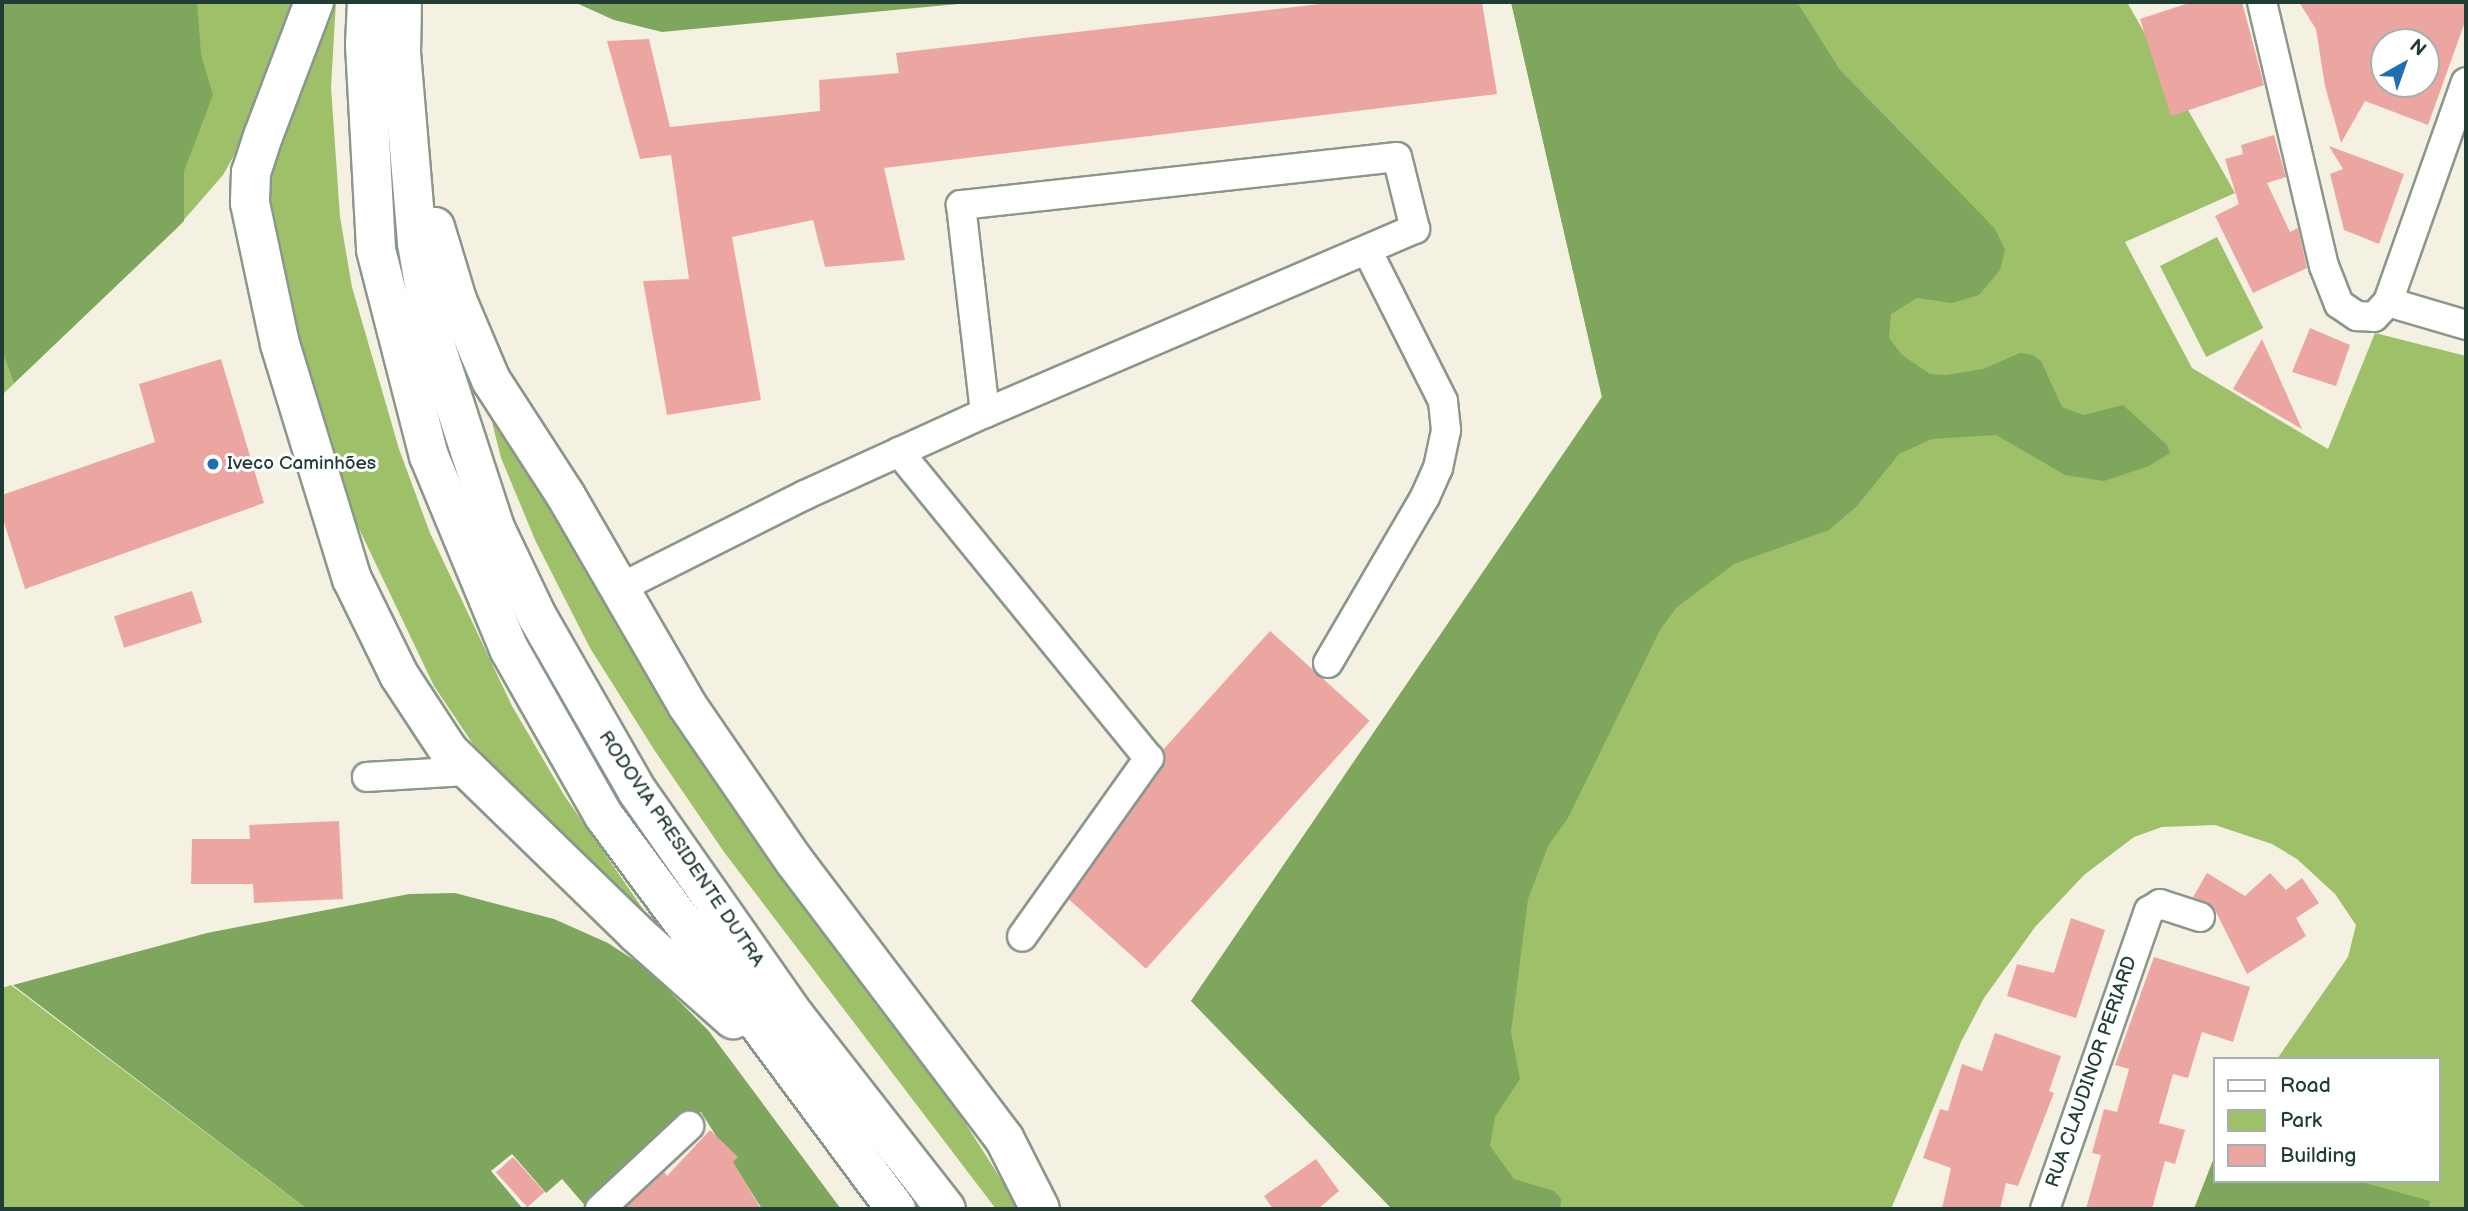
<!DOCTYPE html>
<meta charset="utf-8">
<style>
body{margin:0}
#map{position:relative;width:2468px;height:1211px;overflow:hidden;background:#f4f1e2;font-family:"Balsamiq Sans",sans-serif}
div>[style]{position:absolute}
.green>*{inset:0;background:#9ec069;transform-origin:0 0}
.forest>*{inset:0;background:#7ea65d}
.building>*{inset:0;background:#eca6a2;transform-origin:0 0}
.roads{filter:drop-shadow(2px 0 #8a978b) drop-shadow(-2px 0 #8a978b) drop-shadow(0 2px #8a978b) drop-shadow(0 -2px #8a978b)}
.minor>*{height:28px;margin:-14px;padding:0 14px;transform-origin:14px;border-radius:14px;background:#fff}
.highway>*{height:38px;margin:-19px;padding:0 19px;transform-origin:19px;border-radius:19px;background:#fff}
.dots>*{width:19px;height:19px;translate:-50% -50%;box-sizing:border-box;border:4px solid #fff;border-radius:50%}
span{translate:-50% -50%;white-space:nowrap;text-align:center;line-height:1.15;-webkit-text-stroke:6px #fff;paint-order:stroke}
.poi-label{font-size:19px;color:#1f3d34}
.left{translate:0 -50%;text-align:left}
.street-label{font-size:19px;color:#1f3d34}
.frame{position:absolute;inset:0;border:4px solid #1f3d34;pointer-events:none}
.legend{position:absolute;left:2213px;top:1057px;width:228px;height:126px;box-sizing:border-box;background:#fff;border:2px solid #a5b1ae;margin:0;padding:9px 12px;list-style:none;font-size:21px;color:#1f3d34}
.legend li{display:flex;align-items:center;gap:14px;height:35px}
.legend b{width:35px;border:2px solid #a5b1ae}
.north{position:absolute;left:2370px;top:28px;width:70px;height:70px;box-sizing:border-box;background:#fff;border:2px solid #a5b1ae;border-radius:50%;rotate:40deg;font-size:19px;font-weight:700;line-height:28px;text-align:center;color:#1f3d34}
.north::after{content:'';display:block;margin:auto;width:24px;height:32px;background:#1f6fb2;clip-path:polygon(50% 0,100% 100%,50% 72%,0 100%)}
</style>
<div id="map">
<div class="green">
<i style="clip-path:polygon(2px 2px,302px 2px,252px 124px,223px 175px,176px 229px,2px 395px)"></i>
<i style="clip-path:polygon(328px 2px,336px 2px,331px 87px,340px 217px,352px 287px,399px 449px,430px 533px,512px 706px,564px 795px,661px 935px,479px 753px,434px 686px,352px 514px,300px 354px,265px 184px)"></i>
<i style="clip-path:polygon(1511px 2px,2127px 2px,2235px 193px,2125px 242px,2192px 368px,2328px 449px,2375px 333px,2466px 356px,2466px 1209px,2194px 1209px,2214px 1158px,2214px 1181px,2438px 1181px,2438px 1059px,2277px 1059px,2348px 957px,2356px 925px,2335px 894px,2297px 859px,2272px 844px,2215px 825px,2162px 827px,2134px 837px,2084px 875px,2035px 927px,1984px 998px,1961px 1042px,1891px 1209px,1392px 1209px,1191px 1001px,1602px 397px)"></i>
<i style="left:2217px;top:237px;width:102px;height:64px;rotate:63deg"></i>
<i style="clip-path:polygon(484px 390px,666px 710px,875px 1004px,946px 1093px,1020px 1209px,996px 1209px,724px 852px,655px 751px,590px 648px,536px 542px,501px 458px)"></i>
<i style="clip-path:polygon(11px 985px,307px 1209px,2px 1209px,2px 988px)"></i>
</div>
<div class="forest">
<i style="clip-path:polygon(2px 2px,197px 2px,201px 55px,213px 95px,184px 171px,184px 221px,14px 383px,2px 350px)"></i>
<i style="clip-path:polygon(574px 2px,979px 2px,662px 32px,614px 20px)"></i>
<i style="clip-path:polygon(1511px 2px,1797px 2px,1840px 70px,1976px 209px,1995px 229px,2005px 250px,2000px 270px,1979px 295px,1952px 303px,1917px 298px,1891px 314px,1889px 338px,1902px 355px,1930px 374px,1946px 375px,1983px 369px,2020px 353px,2033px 355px,2041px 361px,2062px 407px,2083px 415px,2123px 405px,2167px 445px,2170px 453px,2149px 466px,2104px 481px,2065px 475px,1996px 435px,1932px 439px,1899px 454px,1857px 506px,1829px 530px,1734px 564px,1676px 608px,1660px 630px,1568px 818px,1548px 846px,1528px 899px,1511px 1032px,1520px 1079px,1495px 1117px,1490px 1146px,1514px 1179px,1554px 1191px,1561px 1199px,1560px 1209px,1392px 1209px,1191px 1001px,1602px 397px)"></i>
<i style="clip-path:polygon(455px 893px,554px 919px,608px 943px,646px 968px,708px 1030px,841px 1209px,762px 1209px,701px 1112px,588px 1209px,562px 1179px,546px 1193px,512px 1154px,491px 1171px,523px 1209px,307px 1209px,13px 985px,207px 933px,409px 894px)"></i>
<i style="clip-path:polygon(2214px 1158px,2214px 1181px,2358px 1181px,2430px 1201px,2428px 1209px,2194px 1209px)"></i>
</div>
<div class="building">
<i style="clip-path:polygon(1337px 2px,1482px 2px,1497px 94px,884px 168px,905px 260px,825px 267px,813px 220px,732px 237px,761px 400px,667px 415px,643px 281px,689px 279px,671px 155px,640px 159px,607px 41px,649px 39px,670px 127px,820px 111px,819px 80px,899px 73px,896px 53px)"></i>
<i style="clip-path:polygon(2192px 2px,2242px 2px,2264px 85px,2171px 116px,2140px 19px)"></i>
<i style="clip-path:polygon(evenodd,2299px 2px,2466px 2px,2466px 19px,2428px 125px,2365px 101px,2341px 143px,2325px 86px,2316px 29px,2299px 2px,2384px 42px,2426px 42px,2426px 84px,2384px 84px,2384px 42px)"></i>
<i style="clip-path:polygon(2274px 135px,2286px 177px,2267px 183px,2290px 232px,2298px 228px,2307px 268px,2253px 293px,2215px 216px,2239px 204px,2225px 159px,2243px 154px,2241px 145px)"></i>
<i style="clip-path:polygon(2329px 146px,2404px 174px,2379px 244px,2344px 230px,2330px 174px,2343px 169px)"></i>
<i style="clip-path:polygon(2310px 328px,2350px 345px,2336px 386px,2292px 372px)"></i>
<i style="clip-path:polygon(2262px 339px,2302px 429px,2233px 389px)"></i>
<i style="clip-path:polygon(221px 359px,264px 503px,25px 589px,2px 516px,2px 495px,155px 442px,139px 384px)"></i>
<i style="left:192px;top:591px;width:33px;height:82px;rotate:72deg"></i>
<i style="left:1270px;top:631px;width:134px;height:334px;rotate:42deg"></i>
<i style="clip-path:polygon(339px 821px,343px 899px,254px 903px,253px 884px,191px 884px,192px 839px,250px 839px,249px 825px)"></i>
<i style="clip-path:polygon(2207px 873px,2245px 896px,2270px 873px,2286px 890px,2302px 878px,2319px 903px,2296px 918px,2306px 936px,2247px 974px,2213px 906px,2193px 897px)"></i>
<i style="clip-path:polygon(2071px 918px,2105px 930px,2076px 1018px,2007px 996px,2017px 964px,2054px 973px)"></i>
<i style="clip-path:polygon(2154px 957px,2250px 987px,2233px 1042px,2202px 1032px,2188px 1078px,2173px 1074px,2159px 1123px,2185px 1130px,2175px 1164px,2165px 1161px,2152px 1209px,2086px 1209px,2101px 1155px,2092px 1153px,2104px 1109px,2117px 1112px,2129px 1069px,2115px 1065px)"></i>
<i style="clip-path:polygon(1995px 1033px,2061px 1056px,2049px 1091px,2054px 1093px,2018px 1186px,2006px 1183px,2000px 1209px,1942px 1209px,1951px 1168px,1923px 1158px,1940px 1109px,1948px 1111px,1962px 1064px,1982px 1071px)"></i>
<i style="clip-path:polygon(710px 1130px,738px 1157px,733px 1162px,761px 1209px,624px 1209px,664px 1172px,667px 1176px)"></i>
<i style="left:513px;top:1157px;width:47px;height:23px;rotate:48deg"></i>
<i style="clip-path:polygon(1316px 1159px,1339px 1191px,1318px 1209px,1273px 1209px,1264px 1196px)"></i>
</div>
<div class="roads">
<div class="minor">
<i style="left:2262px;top:2px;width:271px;rotate:76.8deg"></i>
<i style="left:2324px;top:266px;width:41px;rotate:68.5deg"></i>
<i style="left:2339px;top:304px;width:22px;rotate:34deg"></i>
<i style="left:2357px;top:316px;width:17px;rotate:3deg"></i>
<i style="left:2374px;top:317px;width:21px;rotate:-47deg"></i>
<i style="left:2388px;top:302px;width:233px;rotate:-70.5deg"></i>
<i style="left:2388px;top:302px;width:81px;rotate:16.4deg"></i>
<i style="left:899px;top:452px;width:395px;rotate:50.8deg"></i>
<i style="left:1149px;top:758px;width:219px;rotate:125.4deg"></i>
<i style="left:618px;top:589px;width:209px;rotate:-26.7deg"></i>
<i style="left:805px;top:495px;width:198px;rotate:-24.5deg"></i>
<i style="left:985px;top:413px;width:468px;rotate:-23.2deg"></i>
<i style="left:1415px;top:229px;width:74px;rotate:-104deg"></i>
<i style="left:1397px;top:157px;width:439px;rotate:173.7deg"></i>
<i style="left:961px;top:205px;width:209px;rotate:83.4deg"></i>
<i style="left:1328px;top:663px;width:192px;rotate:-59.7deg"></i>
<i style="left:1425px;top:497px;width:32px;rotate:-66deg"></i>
<i style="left:1438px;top:468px;width:39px;rotate:-78deg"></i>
<i style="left:1446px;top:430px;width:29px;rotate:-96deg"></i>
<i style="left:1443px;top:401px;width:169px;rotate:-116.7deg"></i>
<i style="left:367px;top:777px;width:102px;rotate:-3.4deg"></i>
<i style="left:600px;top:1209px;width:122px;rotate:-43deg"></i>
<i style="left:2045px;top:1209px;width:316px;rotate:-70.8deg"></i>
<i style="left:2149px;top:911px;width:13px;rotate:-32deg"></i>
<i style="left:2160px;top:904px;width:42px;rotate:18deg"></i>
</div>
<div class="highway">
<i style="left:314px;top:2px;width:143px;rotate:110.8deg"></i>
<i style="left:263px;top:136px;width:38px;rotate:108deg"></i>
<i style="left:251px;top:172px;width:31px;rotate:92deg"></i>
<i style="left:250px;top:203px;width:144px;rotate:78deg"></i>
<i style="left:280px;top:344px;width:246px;rotate:73deg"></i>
<i style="left:352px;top:579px;width:107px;rotate:63.9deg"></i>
<i style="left:399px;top:675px;width:91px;rotate:56.7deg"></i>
<i style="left:449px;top:751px;width:261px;rotate:44.2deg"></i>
<i style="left:636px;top:933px;width:130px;rotate:41.6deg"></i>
<i style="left:367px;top:2px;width:43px;rotate:92.7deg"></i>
<i style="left:365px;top:45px;width:205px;rotate:86.9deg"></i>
<i style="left:376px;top:250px;width:213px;rotate:75.6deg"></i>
<i style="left:429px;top:456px;width:209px;rotate:67.5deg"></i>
<i style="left:509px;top:649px;width:192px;rotate:60.4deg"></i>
<i style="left:604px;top:816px;width:490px;rotate:53.4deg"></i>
<i style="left:402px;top:2px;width:50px;rotate:91.1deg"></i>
<i style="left:401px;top:52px;width:192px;rotate:85.2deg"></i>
<i style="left:417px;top:243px;width:96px;rotate:80.4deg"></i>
<i style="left:433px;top:338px;width:200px;rotate:71.9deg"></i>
<i style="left:495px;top:528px;width:98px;rotate:64.5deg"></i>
<i style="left:537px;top:616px;width:203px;rotate:60.2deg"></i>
<i style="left:638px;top:792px;width:274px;rotate:55deg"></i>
<i style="left:795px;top:1016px;width:245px;rotate:52deg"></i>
<i style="left:435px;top:227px;width:76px;rotate:73.2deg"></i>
<i style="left:457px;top:300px;width:87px;rotate:67deg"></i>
<i style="left:491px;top:380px;width:138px;rotate:57.1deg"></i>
<i style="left:566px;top:496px;width:241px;rotate:59.9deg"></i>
<i style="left:687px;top:705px;width:191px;rotate:55.5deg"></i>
<i style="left:795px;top:862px;width:348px;rotate:52.9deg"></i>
<i style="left:1005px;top:1140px;width:77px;rotate:63.1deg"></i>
</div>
</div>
<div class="dots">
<i style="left:213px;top:464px;background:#1f6fb2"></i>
</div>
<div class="poi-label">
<span class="left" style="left:227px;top:464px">Iveco Caminhões</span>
</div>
<div class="street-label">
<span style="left:681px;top:849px;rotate:56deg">RODOVIA PRESIDENTE DUTRA</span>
<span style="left:2092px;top:1072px;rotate:-71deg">RUA CLAUDINOR PERIARD</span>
</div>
<div class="frame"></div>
<ul class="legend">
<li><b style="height:9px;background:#fff"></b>Road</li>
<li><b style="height:19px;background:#9ec069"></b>Park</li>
<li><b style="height:19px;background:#eca6a2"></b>Building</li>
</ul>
<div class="north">N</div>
</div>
